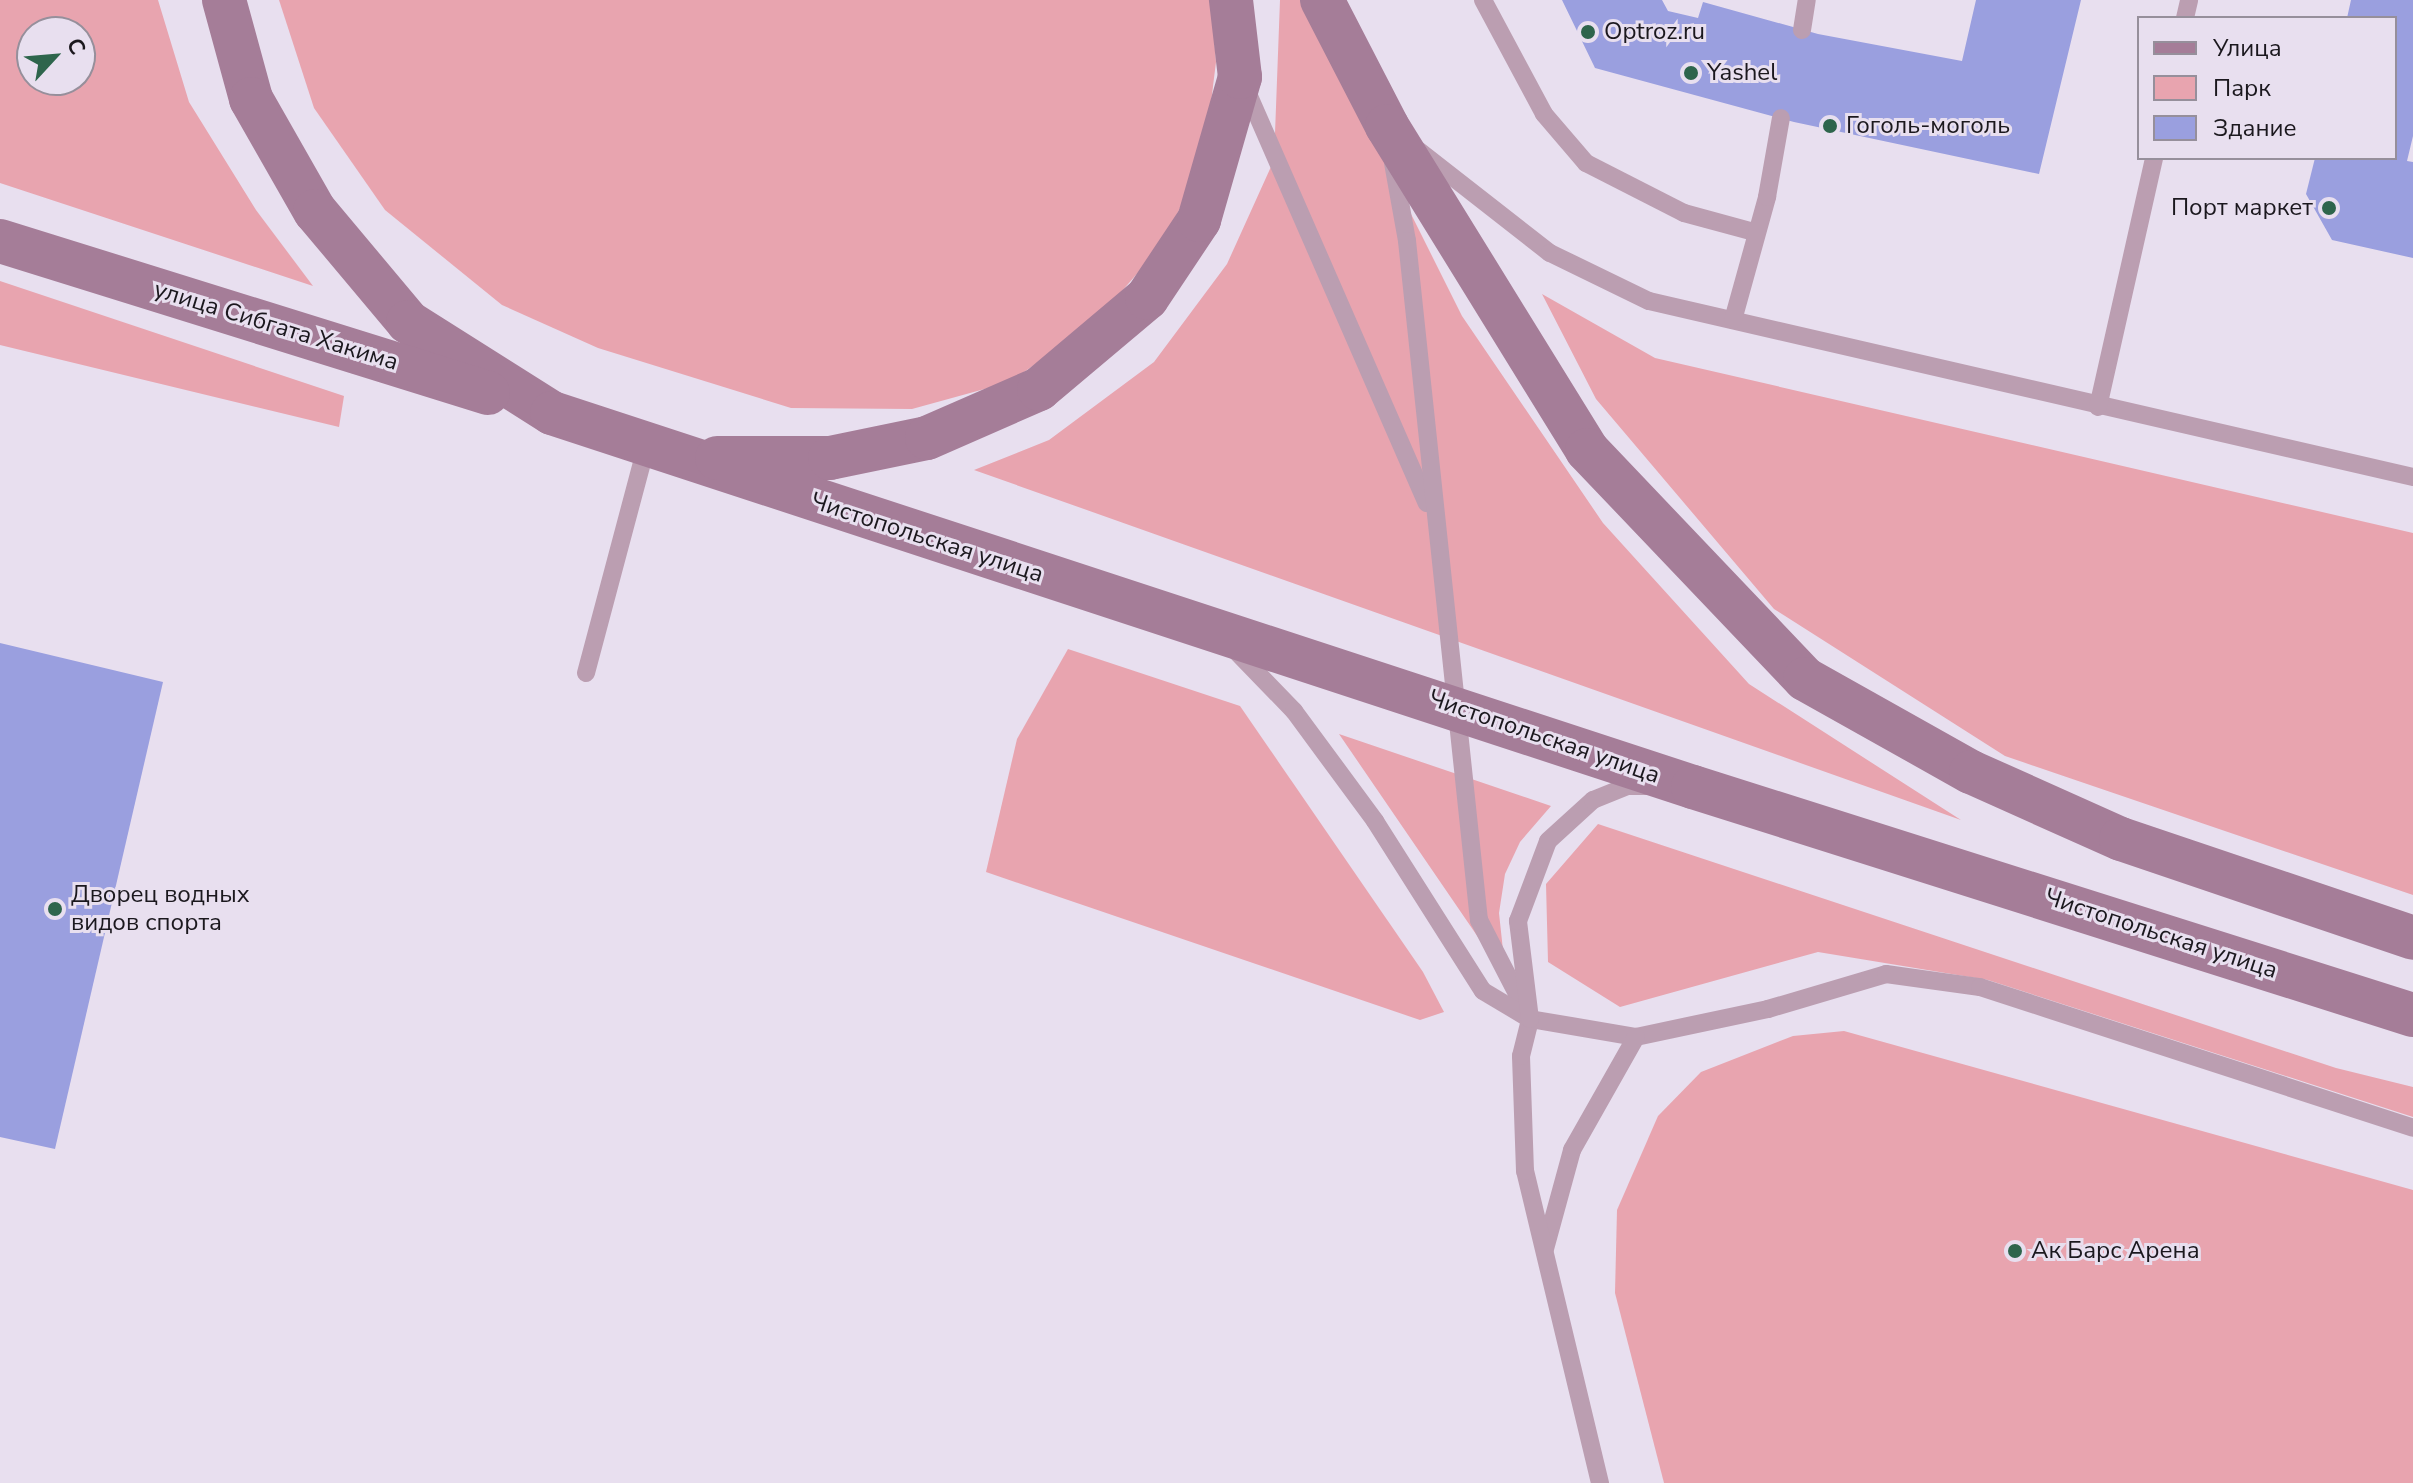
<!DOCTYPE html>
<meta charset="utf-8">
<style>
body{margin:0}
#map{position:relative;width:2413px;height:1483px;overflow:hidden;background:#e8dfef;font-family:"Nunito Sans",sans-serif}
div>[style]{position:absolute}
.green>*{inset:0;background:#e8a4af}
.building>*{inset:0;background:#9a9fdf}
.lane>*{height:18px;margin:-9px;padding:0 9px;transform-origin:9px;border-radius:9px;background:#bb9eb1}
.secondary>*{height:44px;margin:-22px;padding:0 22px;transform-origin:22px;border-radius:22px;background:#a57d98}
.dots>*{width:22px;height:22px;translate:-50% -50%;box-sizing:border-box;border:4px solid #e8dfef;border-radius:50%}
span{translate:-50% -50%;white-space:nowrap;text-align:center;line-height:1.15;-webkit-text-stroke:6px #e8dfef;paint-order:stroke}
.poi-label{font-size:24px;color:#1b181e}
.left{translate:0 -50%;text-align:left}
.right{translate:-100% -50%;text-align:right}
.street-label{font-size:24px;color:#1b181e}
.legend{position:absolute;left:2137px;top:16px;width:260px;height:144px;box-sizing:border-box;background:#e8dfef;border:2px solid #968f9b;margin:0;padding:10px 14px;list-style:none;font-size:24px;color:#1b181e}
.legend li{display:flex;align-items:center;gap:16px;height:40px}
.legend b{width:40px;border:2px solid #968f9b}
.north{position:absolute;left:16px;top:16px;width:80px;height:80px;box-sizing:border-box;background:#e8dfef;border:2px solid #968f9b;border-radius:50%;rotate:64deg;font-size:22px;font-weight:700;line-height:32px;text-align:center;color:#1b181e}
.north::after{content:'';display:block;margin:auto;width:28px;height:36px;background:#2e654c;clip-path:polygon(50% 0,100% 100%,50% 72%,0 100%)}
</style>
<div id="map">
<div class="green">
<i style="clip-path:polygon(evenodd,0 0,158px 0,189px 102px,256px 210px,313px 286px,0 183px,0 0,32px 32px,80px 32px,80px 80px,32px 80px,32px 32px)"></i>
<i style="clip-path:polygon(279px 0,1211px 0,1216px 62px,1204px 159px,1162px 245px,1095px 322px,1010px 382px,912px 409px,791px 408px,598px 348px,502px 305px,385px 210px,314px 108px)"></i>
<i style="clip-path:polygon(1280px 0,1304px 0,1462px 316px,1603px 523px,1749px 684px,1961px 820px,974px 470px,1049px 440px,1154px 362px,1227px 264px,1274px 160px)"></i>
<i style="clip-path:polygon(0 281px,344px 396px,339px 427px,0 345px)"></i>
<i style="clip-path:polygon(1542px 294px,1655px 358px,2413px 533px,2413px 895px,2005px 756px,1774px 609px,1596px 399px)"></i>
<i style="clip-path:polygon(1068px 649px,1240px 706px,1423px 972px,1444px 1012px,1420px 1020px,986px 872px,1017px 739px)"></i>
<i style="clip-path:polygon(1339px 734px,1551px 806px,1520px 842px,1505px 874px,1499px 913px,1506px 978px)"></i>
<i style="clip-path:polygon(1598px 824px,2336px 1068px,2413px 1087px,2413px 1117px,1988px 980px,1818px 952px,1620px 1007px,1548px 962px,1546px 884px)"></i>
<i style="clip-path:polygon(1844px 1031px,2413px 1190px,2413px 1483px,1664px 1483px,1615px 1293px,1617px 1210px,1658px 1116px,1701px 1072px,1793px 1036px)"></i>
</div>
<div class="building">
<i style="clip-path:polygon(1562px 0,1662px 0,1668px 11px,1698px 18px,1703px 2px,1818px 34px,1962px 61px,1976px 0,2081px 0,2039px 174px,1794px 122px,1595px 68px)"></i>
<i style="clip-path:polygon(2351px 0,2413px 0,2413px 136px,2407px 161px,2413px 162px,2413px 258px,2332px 240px,2306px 194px,2315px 158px,2395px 158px,2395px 18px,2347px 18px)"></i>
<i style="clip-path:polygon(0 643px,163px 682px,55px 1149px,0 1137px)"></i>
</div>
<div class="lane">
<i style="left:1483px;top:0;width:129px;rotate:61.8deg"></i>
<i style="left:1544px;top:114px;width:65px;rotate:49.4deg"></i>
<i style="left:1586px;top:163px;width:110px;rotate:27deg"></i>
<i style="left:1684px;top:213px;width:73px;rotate:15.2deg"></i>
<i style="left:2185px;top:18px;width:18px;rotate:-77deg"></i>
<i style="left:1802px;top:30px;width:30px;rotate:-81deg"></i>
<i style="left:1245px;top:87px;width:454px;rotate:66.4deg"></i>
<i style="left:1418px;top:150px;width:167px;rotate:38deg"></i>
<i style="left:1550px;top:253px;width:110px;rotate:25.9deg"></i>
<i style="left:1649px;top:301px;width:784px;rotate:12.97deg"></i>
<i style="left:1393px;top:163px;width:79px;rotate:79.8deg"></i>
<i style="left:1407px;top:241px;width:683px;rotate:83.95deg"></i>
<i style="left:1479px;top:920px;width:111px;rotate:62.7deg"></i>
<i style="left:1733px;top:320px;width:128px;rotate:-74.5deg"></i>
<i style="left:1767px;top:197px;width:80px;rotate:-80deg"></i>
<i style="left:2098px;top:407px;width:255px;rotate:-77.3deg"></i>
<i style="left:1233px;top:648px;width:88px;rotate:45.9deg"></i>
<i style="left:1294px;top:711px;width:137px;rotate:53.6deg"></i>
<i style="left:1375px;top:821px;width:201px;rotate:57.6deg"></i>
<i style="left:1483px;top:991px;width:55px;rotate:30.8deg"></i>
<i style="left:1530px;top:1019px;width:108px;rotate:9.6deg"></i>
<i style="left:1636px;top:1037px;width:135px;rotate:-12deg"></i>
<i style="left:1768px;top:1009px;width:123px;rotate:-16.5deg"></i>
<i style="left:1886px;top:974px;width:95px;rotate:7.9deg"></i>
<i style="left:1980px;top:987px;width:455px;rotate:18deg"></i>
<i style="left:586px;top:673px;width:233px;rotate:-75.1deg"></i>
<i style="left:1545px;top:1249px;width:103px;rotate:-74.7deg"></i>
<i style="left:1572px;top:1150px;width:130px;rotate:-60.5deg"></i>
<i style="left:1600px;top:1483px;width:321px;rotate:-103.5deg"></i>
<i style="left:1525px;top:1171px;width:115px;rotate:-92deg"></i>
<i style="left:1521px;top:1056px;width:38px;rotate:-76deg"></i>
<i style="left:1530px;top:1019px;width:99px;rotate:-97deg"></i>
<i style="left:1518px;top:921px;width:85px;rotate:-69.4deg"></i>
<i style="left:1548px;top:841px;width:61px;rotate:-42.3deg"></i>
<i style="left:1593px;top:800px;width:38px;rotate:-22deg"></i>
<i style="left:1628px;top:786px;width:20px"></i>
</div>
<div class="secondary">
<i style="left:224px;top:0;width:103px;rotate:74.7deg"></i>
<i style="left:251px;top:99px;width:129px;rotate:60.3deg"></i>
<i style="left:315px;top:211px;width:145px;rotate:50deg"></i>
<i style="left:408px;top:322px;width:170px;rotate:32.3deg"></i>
<i style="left:552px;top:413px;width:1201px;rotate:18.15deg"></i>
<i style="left:1693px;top:787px;width:755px;rotate:17.57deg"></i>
<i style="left:1322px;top:0;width:142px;rotate:62.7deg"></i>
<i style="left:1387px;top:126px;width:381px;rotate:58.3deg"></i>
<i style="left:1587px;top:450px;width:316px;rotate:46.4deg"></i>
<i style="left:1805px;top:679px;width:190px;rotate:29.3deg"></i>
<i style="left:1971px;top:772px;width:164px;rotate:24.1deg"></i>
<i style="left:2121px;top:839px;width:308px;rotate:18.7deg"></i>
<i style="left:0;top:241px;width:511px;rotate:17.3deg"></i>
<i style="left:717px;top:458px;width:113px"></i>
<i style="left:830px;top:458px;width:99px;rotate:-11.7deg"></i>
<i style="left:927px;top:438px;width:122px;rotate:-23.6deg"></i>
<i style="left:1039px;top:389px;width:141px;rotate:-40.1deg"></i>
<i style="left:1147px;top:298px;width:94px;rotate:-56.3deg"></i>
<i style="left:1199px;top:220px;width:149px;rotate:-74deg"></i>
<i style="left:1240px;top:77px;width:78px;rotate:-96.7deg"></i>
</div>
<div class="dots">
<i style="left:1588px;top:32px;background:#2e654c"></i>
<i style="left:1691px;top:73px;background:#2e654c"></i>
<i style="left:1830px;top:126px;background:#2e654c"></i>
<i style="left:2329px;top:208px;background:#2e654c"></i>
<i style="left:55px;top:909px;background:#2e654c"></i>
<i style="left:2015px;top:1251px;background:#2e654c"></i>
</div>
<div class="poi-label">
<span class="left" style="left:1604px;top:32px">Optroz.ru</span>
<span class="left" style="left:1707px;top:73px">Yashel</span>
<span class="left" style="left:1846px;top:126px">Гоголь-моголь</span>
<span class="right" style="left:2313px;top:208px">Порт маркет</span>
<span class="left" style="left:71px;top:909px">Дворец водных<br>видов спорта</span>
<span class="left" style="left:2031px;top:1251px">Ак Барс Арена</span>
</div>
<div class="street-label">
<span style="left:276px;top:326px;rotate:17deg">улица Сибгата Хакима</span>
<span style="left:927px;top:538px;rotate:18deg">Чистопольская улица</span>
<span style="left:1544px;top:737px;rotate:19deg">Чистопольская улица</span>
<span style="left:2161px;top:934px;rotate:18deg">Чистопольская улица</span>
</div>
<ul class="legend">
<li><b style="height:10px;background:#a57d98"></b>Улица</li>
<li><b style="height:22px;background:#e8a4af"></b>Парк</li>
<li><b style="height:22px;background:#9a9fdf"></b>Здание</li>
</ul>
<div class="north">С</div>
</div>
